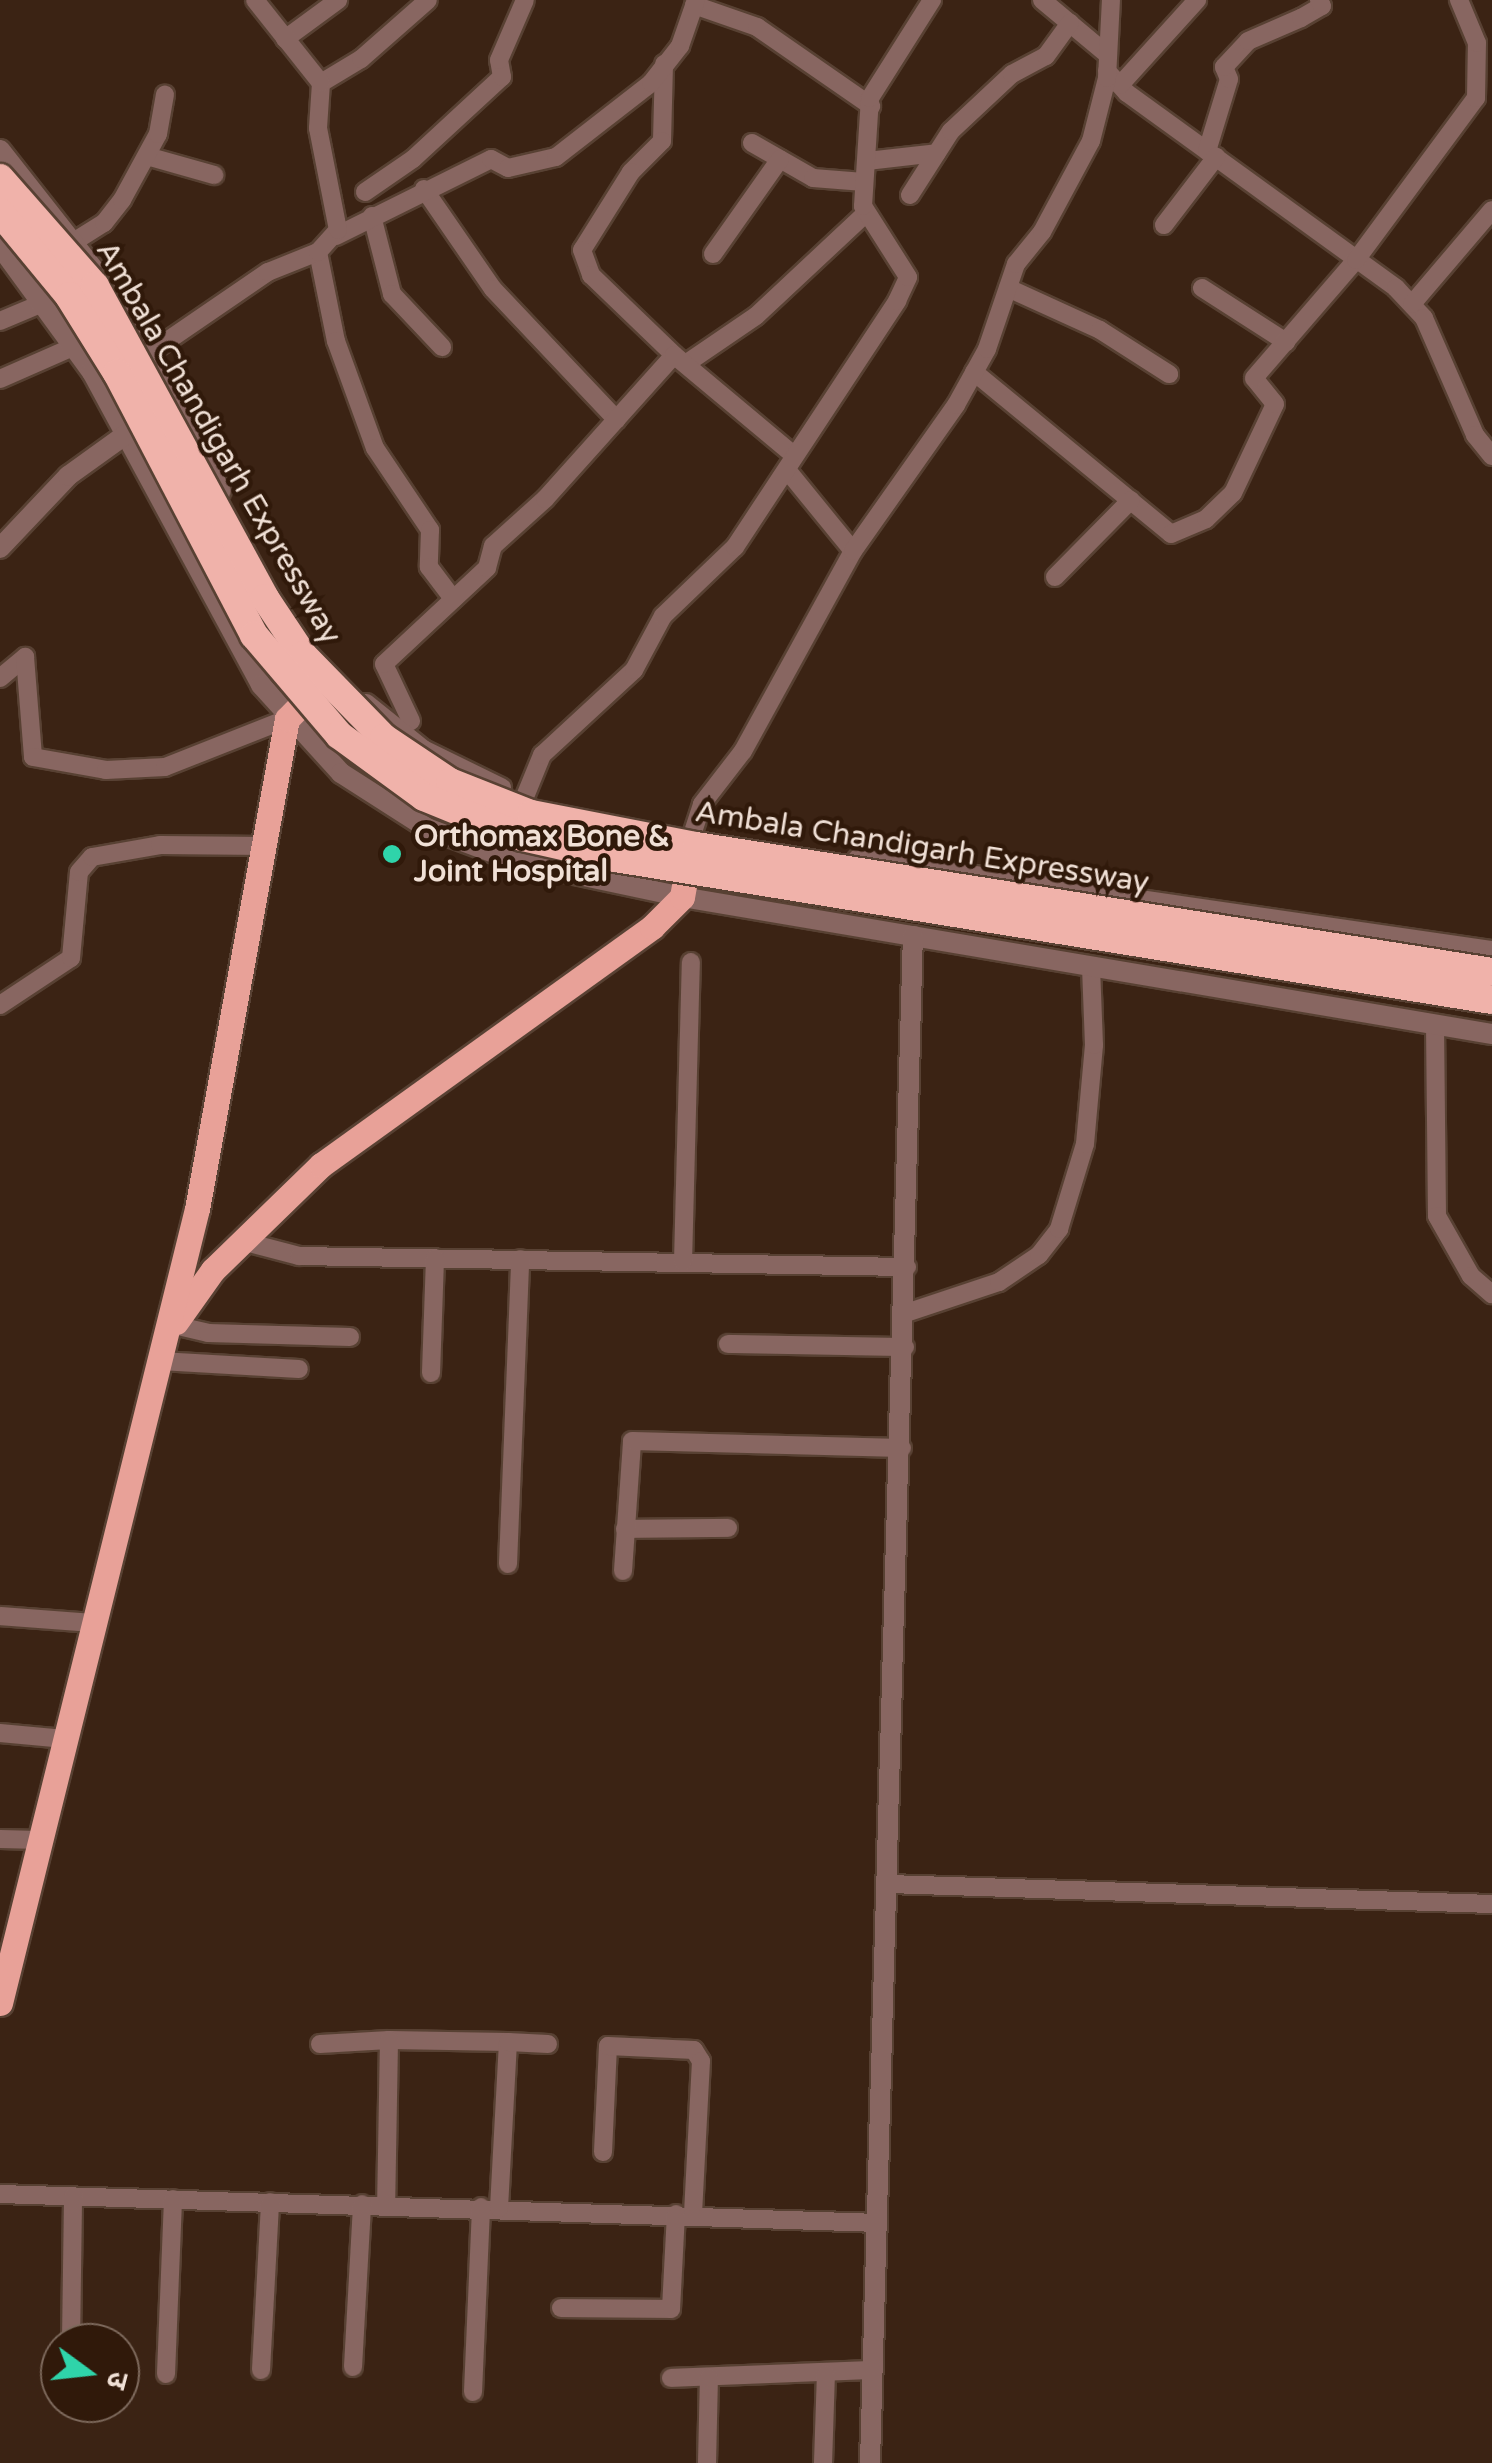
<!DOCTYPE html>
<meta charset="utf-8">
<style>
body{margin:0}
#map{position:relative;width:1492px;height:2463px;overflow:hidden;background:#3b2314;font-family:"Varela Round","Noto Sans Devanagari",sans-serif}
div>[style]{position:absolute}
.roads{filter:drop-shadow(2px 0 #584133) drop-shadow(-2px 0 #584133) drop-shadow(0 2px #584133) drop-shadow(0 -2px #584133)}
.minor>*{height:18px;margin:-9px;padding:0 9px;transform-origin:9px;border-radius:9px;background:#886661}
.tertiary>*{height:20px;margin:-10px;padding:0 10px;transform-origin:10px;border-radius:10px;background:#886661}
.primary>*{height:25px;margin:-12.5px;padding:0 12.5px;transform-origin:12.5px;border-radius:12.5px;background:#e8a198}
.bridges{filter:drop-shadow(2px 0 #584133) drop-shadow(-2px 0 #584133) drop-shadow(0 2px #584133) drop-shadow(0 -2px #584133)}
.trunk-bridge>*{height:28px;margin:-14px;padding:0 14px;transform-origin:14px;border-radius:14px;background:#f0b2aa}
.dots>*{width:28px;height:28px;translate:-50% -50%;box-sizing:border-box;border:5px solid #30190a;border-radius:50%}
span{translate:-50% -50%;white-space:nowrap;text-align:center;line-height:1.15;-webkit-text-stroke:9px #30190a;paint-order:stroke}
.street-label{font-size:30px;color:#f0e0d6}
.poi-label{font-size:30px;color:#f0e0d6;font-weight:700}
.left{translate:0 -50%;text-align:left}
.north{position:absolute;left:40px;top:2323px;width:100px;height:100px;box-sizing:border-box;background:#30190a;border:2px solid #7d695c;border-radius:50%;rotate:105deg;font-size:28px;font-weight:700;line-height:40px;text-align:center;color:#f0e0d6}
.north::after{content:'';display:block;margin:auto;width:35px;height:45px;background:#2fd4aa;clip-path:polygon(50% 0,100% 100%,50% 72%,0 100%)}
</style>
<div id="map">
<div class="roads">
<div class="minor">
<i style="left:1042px;top:0;width:86px;rotate:39.8deg"></i>
<i style="left:694px;top:5px;width:67px;rotate:19.2deg"></i>
<i style="left:757px;top:27px;width:139px;rotate:34.7deg"></i>
<i style="left:285px;top:39px;width:66px;rotate:-36.3deg"></i>
<i style="left:664px;top:64px;width:77px;rotate:91.5deg"></i>
<i style="left:662px;top:141px;width:44px;rotate:135deg"></i>
<i style="left:631px;top:172px;width:92px;rotate:122.1deg"></i>
<i style="left:582px;top:250px;width:27px;rotate:70deg"></i>
<i style="left:591px;top:275px;width:115px;rotate:43.9deg"></i>
<i style="left:1107px;top:71px;width:30px;rotate:48deg"></i>
<i style="left:1127px;top:93px;width:332px;rotate:35.9deg"></i>
<i style="left:1396px;top:288px;width:41px;rotate:47deg"></i>
<i style="left:1424px;top:318px;width:128px;rotate:66.4deg"></i>
<i style="left:1475px;top:435px;width:27px;rotate:51deg"></i>
<i style="left:321px;top:83px;width:47px;rotate:-31deg"></i>
<i style="left:361px;top:59px;width:89px;rotate:-41.4deg"></i>
<i style="left:1120px;top:85px;width:115px;rotate:-47.8deg"></i>
<i style="left:752px;top:143px;width:70px;rotate:29.8deg"></i>
<i style="left:813px;top:178px;width:51px;rotate:4.5deg"></i>
<i style="left:1207px;top:151px;width:75px;rotate:-73deg"></i>
<i style="left:1229px;top:79px;width:13px;rotate:-113deg"></i>
<i style="left:1224px;top:67px;width:35px;rotate:-47deg"></i>
<i style="left:1248px;top:41px;width:58px;rotate:-23.5deg"></i>
<i style="left:1301px;top:18px;width:24px;rotate:-30deg"></i>
<i style="left:1322px;top:6px;width:7px;rotate:-117deg"></i>
<i style="left:147px;top:156px;width:70px;rotate:15.8deg"></i>
<i style="left:867px;top:161px;width:70px;rotate:-6.5deg"></i>
<i style="left:424px;top:189px;width:121px;rotate:55.4deg"></i>
<i style="left:493px;top:289px;width:180px;rotate:46.6deg"></i>
<i style="left:365px;top:192px;width:58px;rotate:-34.5deg"></i>
<i style="left:413px;top:159px;width:121px;rotate:-42.7deg"></i>
<i style="left:502px;top:77px;width:17px;rotate:-100deg"></i>
<i style="left:499px;top:60px;width:65px;rotate:-66.6deg"></i>
<i style="left:910px;top:195px;width:76px;rotate:-57.4deg"></i>
<i style="left:951px;top:131px;width:83px;rotate:-43.1deg"></i>
<i style="left:1012px;top:74px;width:38px;rotate:-28deg"></i>
<i style="left:1046px;top:56px;width:41px;rotate:-54deg"></i>
<i style="left:372px;top:216px;width:81px;rotate:75.6deg"></i>
<i style="left:392px;top:294px;width:73px;rotate:46.7deg"></i>
<i style="left:1164px;top:225px;width:86px;rotate:-52.6deg"></i>
<i style="left:336px;top:236px;width:173px;rotate:-26.4deg"></i>
<i style="left:491px;top:159px;width:19px;rotate:28deg"></i>
<i style="left:508px;top:168px;width:49px;rotate:-12.9deg"></i>
<i style="left:556px;top:157px;width:120px;rotate:-37.9deg"></i>
<i style="left:651px;top:83px;width:47px;rotate:-51.9deg"></i>
<i style="left:680px;top:46px;width:49px;rotate:-70.8deg"></i>
<i style="left:75px;top:241px;width:34px;rotate:-32deg"></i>
<i style="left:104px;top:223px;width:29px;rotate:-52deg"></i>
<i style="left:122px;top:200px;width:75px;rotate:-61.4deg"></i>
<i style="left:158px;top:134px;width:40px;rotate:-80deg"></i>
<i style="left:318px;top:252px;width:91px;rotate:78.6deg"></i>
<i style="left:336px;top:341px;width:114px;rotate:70deg"></i>
<i style="left:375px;top:448px;width:99px;rotate:56.1deg"></i>
<i style="left:430px;top:530px;width:37px;rotate:92deg"></i>
<i style="left:429px;top:567px;width:40px;rotate:53deg"></i>
<i style="left:713px;top:254px;width:116px;rotate:-54.8deg"></i>
<i style="left:1008px;top:288px;width:101px;rotate:24.5deg"></i>
<i style="left:1100px;top:330px;width:82px;rotate:32.5deg"></i>
<i style="left:1202px;top:288px;width:100px;rotate:32.7deg"></i>
<i style="left:1412px;top:304px;width:123px;rotate:-49.6deg"></i>
<i style="left:0;top:321px;width:49px;rotate:-22.9deg"></i>
<i style="left:151px;top:352px;width:142px;rotate:-34.4deg"></i>
<i style="left:268px;top:272px;width:54px;rotate:-21.8deg"></i>
<i style="left:318px;top:252px;width:30px;rotate:-48deg"></i>
<i style="left:338px;top:230px;width:104px;rotate:-101.1deg"></i>
<i style="left:318px;top:128px;width:45px;rotate:-86.2deg"></i>
<i style="left:321px;top:83px;width:106px;rotate:-128.5deg"></i>
<i style="left:687px;top:363px;width:83px;rotate:-34.3deg"></i>
<i style="left:756px;top:316px;width:151px;rotate:-43.1deg"></i>
<i style="left:974px;top:372px;width:255px;rotate:39.4deg"></i>
<i style="left:1171px;top:534px;width:38px;rotate:-23deg"></i>
<i style="left:1206px;top:519px;width:37px;rotate:-44deg"></i>
<i style="left:1233px;top:493px;width:98px;rotate:-64.7deg"></i>
<i style="left:1275px;top:404px;width:33px;rotate:-129deg"></i>
<i style="left:1254px;top:378px;width:156px;rotate:-49.2deg"></i>
<i style="left:1356px;top:260px;width:202px;rotate:-53.5deg"></i>
<i style="left:1476px;top:98px;width:55px;rotate:-89deg"></i>
<i style="left:1477px;top:43px;width:47px;rotate:-112.7deg"></i>
<i style="left:0;top:379px;width:82px;rotate:-23.7deg"></i>
<i style="left:787px;top:470px;width:104px;rotate:50.8deg"></i>
<i style="left:1055px;top:577px;width:108px;rotate:-45.4deg"></i>
<i style="left:0;top:678px;width:33px;rotate:-40deg"></i>
<i style="left:25px;top:657px;width:100px;rotate:85.4deg"></i>
<i style="left:33px;top:757px;width:74px;rotate:10.1deg"></i>
<i style="left:106px;top:770px;width:59px;rotate:-2.9deg"></i>
<i style="left:165px;top:767px;width:131px;rotate:-21.5deg"></i>
<i style="left:411px;top:721px;width:63px;rotate:-115.3deg"></i>
<i style="left:384px;top:664px;width:141px;rotate:-43deg"></i>
<i style="left:487px;top:568px;width:23px;rotate:-75deg"></i>
<i style="left:493px;top:546px;width:70px;rotate:-42.1deg"></i>
<i style="left:545px;top:499px;width:193px;rotate:-48.1deg"></i>
<i style="left:674px;top:355px;width:153px;rotate:39.9deg"></i>
<i style="left:524px;top:799px;width:48px;rotate:-67.8deg"></i>
<i style="left:542px;top:755px;width:125px;rotate:-42.7deg"></i>
<i style="left:634px;top:670px;width:61px;rotate:-61.8deg"></i>
<i style="left:663px;top:616px;width:100px;rotate:-43.8deg"></i>
<i style="left:735px;top:547px;width:295px;rotate:-56.6deg"></i>
<i style="left:897px;top:301px;width:26px;rotate:-65deg"></i>
<i style="left:908px;top:277px;width:84px;rotate:-122.4deg"></i>
<i style="left:863px;top:206px;width:108px;rotate:-86.3deg"></i>
<i style="left:870px;top:98px;width:116px;rotate:-57.7deg"></i>
<i style="left:693px;top:832px;width:29px;rotate:-72deg"></i>
<i style="left:702px;top:804px;width:67px;rotate:-52.3deg"></i>
<i style="left:743px;top:751px;width:228px;rotate:-61.2deg"></i>
<i style="left:853px;top:551px;width:179px;rotate:-54.8deg"></i>
<i style="left:956px;top:405px;width:64px;rotate:-61deg"></i>
<i style="left:987px;top:349px;width:90px;rotate:-71.2deg"></i>
<i style="left:1016px;top:264px;width:41px;rotate:-50.9deg"></i>
<i style="left:1042px;top:232px;width:103px;rotate:-61.7deg"></i>
<i style="left:1091px;top:141px;width:65px;rotate:-75.7deg"></i>
<i style="left:1107px;top:78px;width:78px;rotate:-87.1deg"></i>
<i style="left:0;top:1005px;width:85px;rotate:-33.5deg"></i>
<i style="left:71px;top:958px;width:86px;rotate:-84.7deg"></i>
<i style="left:79px;top:872px;width:20px;rotate:-49deg"></i>
<i style="left:92px;top:857px;width:69px;rotate:-10deg"></i>
<i style="left:160px;top:845px;width:104px;rotate:0.6deg"></i>
<i style="left:1435px;top:1024px;width:192px;rotate:89.4deg"></i>
<i style="left:1437px;top:1216px;width:69px;rotate:60.5deg"></i>
<i style="left:1471px;top:1276px;width:28px;rotate:41deg"></i>
<i style="left:242px;top:1241px;width:59px;rotate:14.7deg"></i>
<i style="left:299px;top:1256px;width:608px;rotate:1.04deg"></i>
<i style="left:683px;top:1262px;width:300px;rotate:-88.5deg"></i>
<i style="left:906px;top:1313px;width:98px;rotate:-18.4deg"></i>
<i style="left:999px;top:1282px;width:48px;rotate:-34deg"></i>
<i style="left:1039px;top:1255px;width:33px;rotate:-52deg"></i>
<i style="left:1059px;top:1229px;width:89px;rotate:-73deg"></i>
<i style="left:1085px;top:1144px;width:99px;rotate:-84.8deg"></i>
<i style="left:1094px;top:1045px;width:77px;rotate:-92.2deg"></i>
<i style="left:174px;top:1325px;width:35px;rotate:13deg"></i>
<i style="left:208px;top:1333px;width:142px;rotate:1.6deg"></i>
<i style="left:728px;top:1344px;width:177px;rotate:1deg"></i>
<i style="left:160px;top:1361px;width:139px;rotate:3.3deg"></i>
<i style="left:431px;top:1373px;width:115px;rotate:-88deg"></i>
<i style="left:625px;top:1529px;width:103px;rotate:-0.6deg"></i>
<i style="left:508px;top:1564px;width:305px;rotate:-87.7deg"></i>
<i style="left:623px;top:1571px;width:130px;rotate:-86deg"></i>
<i style="left:632px;top:1441px;width:270px;rotate:1.5deg"></i>
<i style="left:0;top:1616px;width:94px;rotate:4.3deg"></i>
<i style="left:0;top:1733px;width:65px;rotate:5.3deg"></i>
<i style="left:0;top:1839px;width:40px;rotate:1.4deg"></i>
<i style="left:889px;top:1884px;width:603px;rotate:1.9deg"></i>
<i style="left:389px;top:2040px;width:119px;rotate:1deg"></i>
<i style="left:320px;top:2044px;width:69px;rotate:-3.3deg"></i>
<i style="left:389px;top:2040px;width:164px;rotate:91deg"></i>
<i style="left:603px;top:2152px;width:106px;rotate:-87.3deg"></i>
<i style="left:608px;top:2046px;width:86px;rotate:2.7deg"></i>
<i style="left:694px;top:2050px;width:13px;rotate:58deg"></i>
<i style="left:701px;top:2061px;width:153px;rotate:93deg"></i>
<i style="left:0;top:2194px;width:878px;rotate:1.89deg"></i>
<i style="left:499px;top:2208px;width:166px;rotate:-86.9deg"></i>
<i style="left:508px;top:2042px;width:40px;rotate:2.9deg"></i>
<i style="left:561px;top:2308px;width:110px;rotate:0.5deg"></i>
<i style="left:671px;top:2309px;width:95px;rotate:-87deg"></i>
<i style="left:71px;top:2343px;width:147px;rotate:-89.2deg"></i>
<i style="left:353px;top:2367px;width:163px;rotate:-86.8deg"></i>
<i style="left:261px;top:2370px;width:168px;rotate:-86.9deg"></i>
<i style="left:166px;top:2374px;width:175px;rotate:-87.7deg"></i>
<i style="left:671px;top:2378px;width:203px;rotate:-2.3deg"></i>
<i style="left:473px;top:2392px;width:185px;rotate:-87.5deg"></i>
<i style="left:707px;top:2463px;width:86px;rotate:-88.7deg"></i>
<i style="left:823px;top:2463px;width:89px;rotate:-88.1deg"></i>
</div>
<div class="tertiary">
<i style="left:0;top:150px;width:191px;rotate:51.8deg"></i>
<i style="left:118px;top:300px;width:217px;rotate:61.7deg"></i>
<i style="left:0;top:246px;width:156px;rotate:53.9deg"></i>
<i style="left:92px;top:372px;width:356px;rotate:61.6deg"></i>
<i style="left:261px;top:685px;width:119px;rotate:47.7deg"></i>
<i style="left:341px;top:773px;width:102px;rotate:32.6deg"></i>
<i style="left:427px;top:828px;width:97px;rotate:20.5deg"></i>
<i style="left:518px;top:862px;width:168px;rotate:12deg"></i>
<i style="left:682px;top:897px;width:822px;rotate:9.6deg"></i>
<i style="left:0;top:548px;width:99px;rotate:-46.6deg"></i>
<i style="left:68px;top:476px;width:79px;rotate:-35.7deg"></i>
<i style="left:366px;top:704px;width:73px;rotate:38.9deg"></i>
<i style="left:423px;top:750px;width:87px;rotate:26deg"></i>
<i style="left:858px;top:859px;width:641px;rotate:8.26deg"></i>
<i style="left:870px;top:2463px;width:1528px;rotate:-88.39deg"></i>
</div>
<div class="primary">
<i style="left:176px;top:1322px;width:64px;rotate:-54.6deg"></i>
<i style="left:213px;top:1270px;width:151px;rotate:-44.2deg"></i>
<i style="left:321px;top:1165px;width:408px;rotate:-35.7deg"></i>
<i style="left:652px;top:927px;width:42px;rotate:-45deg"></i>
<i style="left:682px;top:897px;width:46px;rotate:-79.9deg"></i>
<i style="left:0;top:2003px;width:818px;rotate:-76.07deg"></i>
<i style="left:197px;top:1209px;width:498px;rotate:-79.6deg"></i>
<i style="left:287px;top:719px;width:46px;rotate:-45.9deg"></i>
</div>
</div>
<div class="bridges">
<div class="trunk-bridge">
<i style="left:0;top:178px;width:144px;rotate:48.7deg"></i>
<i style="left:95px;top:286px;width:355px;rotate:61.4deg"></i>
<i style="left:265px;top:598px;width:69px;rotate:56.3deg"></i>
<i style="left:303px;top:655px;width:116px;rotate:45.7deg"></i>
<i style="left:384px;top:738px;width:79px;rotate:33.7deg"></i>
<i style="left:450px;top:782px;width:87px;rotate:21.6deg"></i>
<i style="left:531px;top:814px;width:168px;rotate:11deg"></i>
<i style="left:696px;top:846px;width:806px;rotate:8.99deg"></i>
<i style="left:0;top:212px;width:109px;rotate:50.6deg"></i>
<i style="left:69px;top:296px;width:91px;rotate:58.1deg"></i>
<i style="left:117px;top:373px;width:296px;rotate:62.4deg"></i>
<i style="left:254px;top:635px;width:131px;rotate:49.6deg"></i>
<i style="left:339px;top:735px;width:105px;rotate:36.1deg"></i>
<i style="left:424px;top:797px;width:106px;rotate:22.2deg"></i>
<i style="left:522px;top:837px;width:95px;rotate:12.7deg"></i>
<i style="left:615px;top:858px;width:888px;rotate:9.2deg"></i>
</div>
</div>
<div class="dots">
<i style="left:392px;top:854px;background:#2fd4aa"></i>
</div>
<div class="street-label">
<span style="left:218px;top:443px;rotate:60deg">Ambala Chandigarh Expressway</span>
<span style="left:922px;top:848px;rotate:9deg">Ambala Chandigarh Expressway</span>
</div>
<div class="poi-label">
<span class="left" style="left:414px;top:854px">Orthomax Bone &amp;<br>Joint Hospital</span>
</div>
<div class="north">उ</div>
</div>
